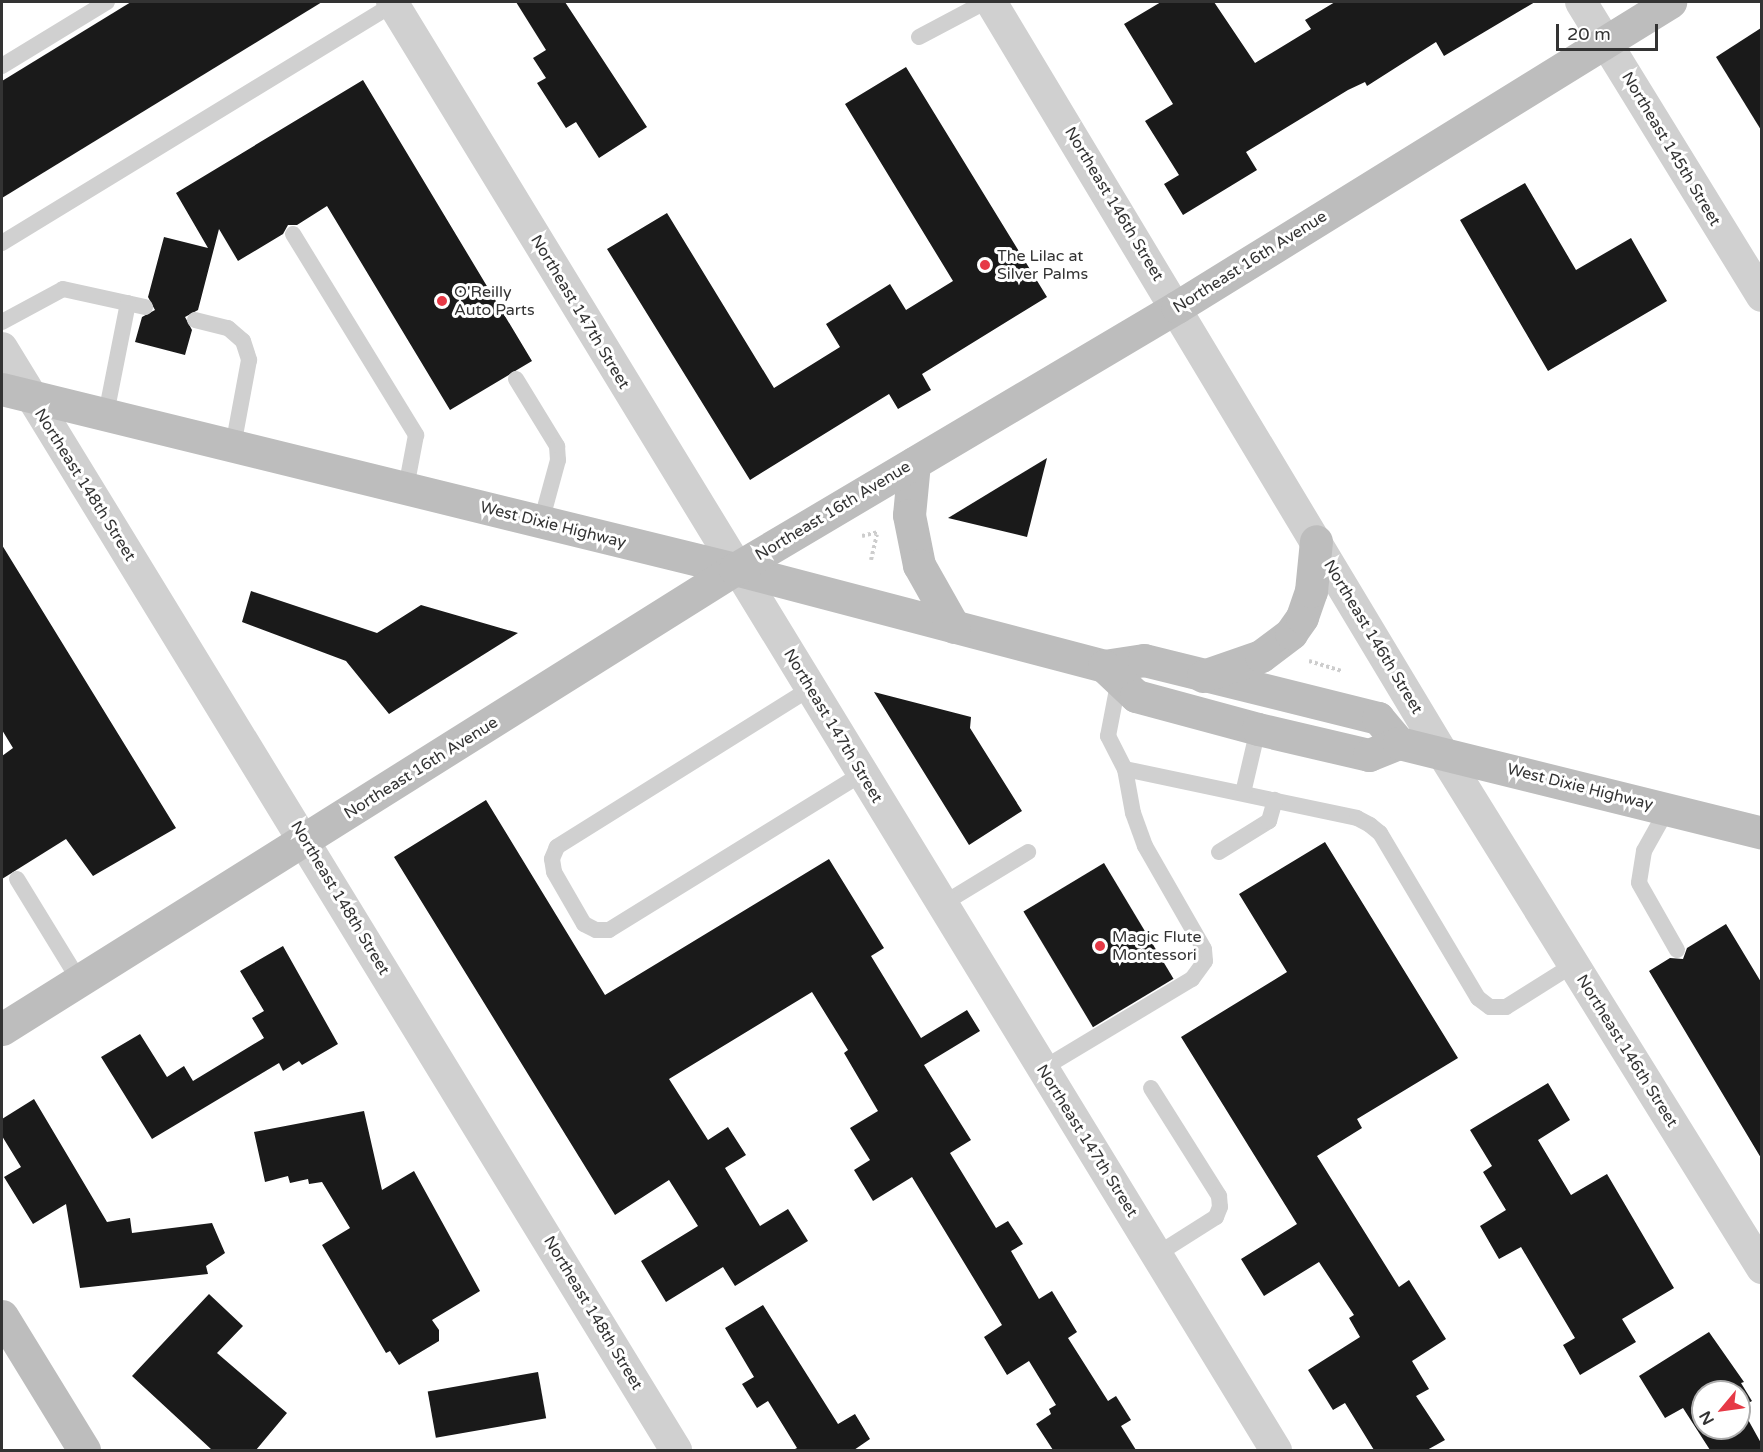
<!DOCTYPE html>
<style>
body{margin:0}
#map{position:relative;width:1763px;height:1452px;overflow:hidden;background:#fff;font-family:"Varela Round",sans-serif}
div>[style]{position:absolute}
.building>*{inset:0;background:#1a1a1a;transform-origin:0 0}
.path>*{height:4px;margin-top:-2px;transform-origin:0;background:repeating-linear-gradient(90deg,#cdcdcd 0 3px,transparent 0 6px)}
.lane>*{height:16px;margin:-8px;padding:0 8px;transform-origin:8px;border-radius:8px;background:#d0d0d0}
.street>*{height:32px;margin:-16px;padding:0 16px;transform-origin:16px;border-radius:16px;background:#d0d0d0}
.secondary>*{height:33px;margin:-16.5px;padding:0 16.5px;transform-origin:16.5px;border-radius:16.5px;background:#bdbdbd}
.dots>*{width:16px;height:16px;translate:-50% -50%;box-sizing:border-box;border:3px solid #fff;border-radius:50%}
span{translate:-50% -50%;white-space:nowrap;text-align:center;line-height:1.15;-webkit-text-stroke:6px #fff;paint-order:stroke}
.street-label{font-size:16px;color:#333}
.poi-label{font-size:16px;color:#333}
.left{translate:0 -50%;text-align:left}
.frame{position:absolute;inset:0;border:3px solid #333;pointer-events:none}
.north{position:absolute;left:1691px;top:1380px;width:60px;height:60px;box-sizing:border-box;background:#fff;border:2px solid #adadad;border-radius:50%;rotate:241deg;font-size:16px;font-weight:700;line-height:24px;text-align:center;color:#333}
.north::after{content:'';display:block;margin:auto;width:21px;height:27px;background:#e63946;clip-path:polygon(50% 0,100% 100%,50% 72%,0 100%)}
.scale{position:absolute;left:1556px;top:24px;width:102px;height:27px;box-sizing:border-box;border:3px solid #333;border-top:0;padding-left:8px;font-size:18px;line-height:21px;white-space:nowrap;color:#333;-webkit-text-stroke:4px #fff;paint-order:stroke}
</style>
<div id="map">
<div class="building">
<i style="clip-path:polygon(131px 2px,322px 2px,2px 198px,2px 81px)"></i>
<i style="clip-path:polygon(516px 2px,565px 2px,647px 127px,599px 158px,576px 122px,566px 128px,537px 83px,546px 78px,533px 58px,546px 50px)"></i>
<i style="clip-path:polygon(1161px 2px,1214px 2px,1255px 63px,1311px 29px,1305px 20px,1335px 2px,1535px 2px,1444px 56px,1436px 42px,1367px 86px,1365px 82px,1348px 90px,1246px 152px,1257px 170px,1183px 215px,1164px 184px,1179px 175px,1145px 121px,1173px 104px,1124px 24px)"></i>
<i style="clip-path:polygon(1761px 28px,1761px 130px,1716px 57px)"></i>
<i style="clip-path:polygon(906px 67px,1047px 297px,922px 374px,931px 390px,898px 409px,889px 394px,750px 480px,607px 249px,667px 213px,774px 388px,840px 347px,826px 324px,890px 284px,906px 310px,953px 281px,845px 104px)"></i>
<i style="clip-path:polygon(363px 80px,532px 361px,450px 410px,327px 206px,297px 225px,288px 225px,283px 234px,238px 261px,219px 229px,198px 310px,185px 317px,192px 330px,185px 355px,135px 342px,142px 317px,155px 310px,148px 297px,164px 237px,208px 248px,176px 193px)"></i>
<i style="clip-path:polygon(1525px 183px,1576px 270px,1631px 238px,1667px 301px,1548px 371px,1460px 220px)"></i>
<i style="clip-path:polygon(1047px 458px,1027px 537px,948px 518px)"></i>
<i style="clip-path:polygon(2px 545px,176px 828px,93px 876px,66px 839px,2px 879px,2px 756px,13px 748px,2px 730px)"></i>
<i style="clip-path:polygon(251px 591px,377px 633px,421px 605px,518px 633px,389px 714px,346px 661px,242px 622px)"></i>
<i style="clip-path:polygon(874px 692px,971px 717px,970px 728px,1022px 811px,969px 845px)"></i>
<i style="clip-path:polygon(486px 800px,605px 995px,829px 859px,884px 948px,871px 956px,921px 1038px,967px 1010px,980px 1031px,924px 1065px,971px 1140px,950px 1153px,996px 1228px,1008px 1221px,1023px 1244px,1011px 1251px,1039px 1299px,1052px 1291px,1077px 1332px,1068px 1338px,1108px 1401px,1116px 1396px,1131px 1420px,1121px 1426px,1136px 1450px,1053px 1450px,1036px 1424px,1051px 1414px,1049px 1409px,1056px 1405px,1029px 1361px,1007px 1375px,984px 1337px,1002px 1325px,912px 1177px,873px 1201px,854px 1170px,870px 1160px,850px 1128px,878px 1111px,844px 1053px,848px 1050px,812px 992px,669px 1079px,708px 1140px,728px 1127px,746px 1155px,725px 1168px,760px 1226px,788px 1209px,808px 1241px,735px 1286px,723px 1267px,666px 1302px,641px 1261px,698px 1226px,669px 1180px,615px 1215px,394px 857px)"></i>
<i style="clip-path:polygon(1325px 842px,1458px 1058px,1357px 1119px,1362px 1128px,1317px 1156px,1399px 1287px,1409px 1280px,1446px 1339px,1412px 1361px,1429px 1389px,1416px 1396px,1445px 1440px,1427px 1450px,1374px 1450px,1345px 1403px,1333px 1410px,1308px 1370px,1360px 1337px,1349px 1318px,1354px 1315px,1319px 1262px,1264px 1296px,1241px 1259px,1297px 1224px,1181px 1037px,1287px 972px,1239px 894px)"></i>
<i style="left:1104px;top:863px;width:135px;height:94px;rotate:59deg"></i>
<i style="clip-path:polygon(1726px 924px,1761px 982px,1761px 1158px,1649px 971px,1670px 958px,1683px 959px,1687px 948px)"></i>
<i style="clip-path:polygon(283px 946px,338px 1044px,302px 1065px,299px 1061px,283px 1071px,279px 1063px,152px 1139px,101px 1057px,140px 1034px,167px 1077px,184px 1066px,193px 1081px,264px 1038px,252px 1018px,264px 1011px,240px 971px)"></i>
<i style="clip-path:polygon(1548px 1083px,1570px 1120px,1538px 1140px,1571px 1195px,1607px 1174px,1674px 1288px,1622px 1319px,1636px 1342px,1580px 1375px,1563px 1345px,1575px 1338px,1521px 1247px,1499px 1259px,1480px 1226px,1506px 1210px,1483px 1172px,1492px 1166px,1470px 1130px)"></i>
<i style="clip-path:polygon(34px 1099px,107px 1222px,130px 1218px,132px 1233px,212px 1223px,225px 1253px,206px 1266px,208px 1274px,80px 1288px,66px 1204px,33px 1224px,4px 1177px,21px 1167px,2px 1136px,2px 1119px)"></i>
<i style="clip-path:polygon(364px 1111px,382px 1190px,414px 1171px,480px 1291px,432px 1320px,439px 1330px,439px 1341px,399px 1365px,390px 1351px,386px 1353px,322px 1245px,350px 1228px,322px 1182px,309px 1184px,308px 1179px,290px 1183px,288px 1176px,265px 1182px,254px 1132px)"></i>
<i style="clip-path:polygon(209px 1294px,243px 1326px,217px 1353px,287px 1413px,256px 1450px,212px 1450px,132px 1376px)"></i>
<i style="clip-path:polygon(763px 1305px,838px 1424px,855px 1414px,870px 1439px,854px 1450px,793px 1450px,797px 1448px,768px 1401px,757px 1408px,742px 1384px,754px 1377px,725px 1328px)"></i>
<i style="clip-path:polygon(evenodd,1709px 1332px,1744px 1382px,1741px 1383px,1752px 1401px,1741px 1407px,1761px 1443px,1761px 1450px,1710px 1450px,1683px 1408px,1665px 1418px,1639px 1376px,1709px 1332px,1703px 1392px,1739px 1392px,1739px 1428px,1703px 1428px,1703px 1392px)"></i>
<i style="left:538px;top:1372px;width:47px;height:112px;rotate:80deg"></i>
</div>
<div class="path">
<i style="left:862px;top:536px;width:16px;rotate:-14deg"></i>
<i style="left:871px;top:560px;width:26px;rotate:-77deg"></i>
<i style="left:1309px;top:661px;width:34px;rotate:17deg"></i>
</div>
<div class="lane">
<i style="left:919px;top:37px;width:75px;rotate:-27.9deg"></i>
<i style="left:2px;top:66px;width:123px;rotate:-31.4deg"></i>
<i style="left:293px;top:234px;width:236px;rotate:58.5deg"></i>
<i style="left:416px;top:435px;width:54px;rotate:100.7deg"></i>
<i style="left:2px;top:243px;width:458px;rotate:-31.4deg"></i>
<i style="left:195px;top:320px;width:34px;rotate:14deg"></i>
<i style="left:228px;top:328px;width:20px;rotate:41deg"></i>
<i style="left:243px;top:341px;width:20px;rotate:72deg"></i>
<i style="left:249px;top:360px;width:87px;rotate:100.5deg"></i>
<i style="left:2px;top:322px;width:69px;rotate:-28.4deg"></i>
<i style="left:63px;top:289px;width:84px;rotate:12.4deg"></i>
<i style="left:516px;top:379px;width:79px;rotate:58.5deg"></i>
<i style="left:557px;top:446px;width:14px;rotate:86deg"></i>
<i style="left:558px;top:460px;width:64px;rotate:105.3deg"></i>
<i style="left:106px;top:414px;width:113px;rotate:-78.8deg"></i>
<i style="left:1119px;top:679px;width:58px;rotate:100.9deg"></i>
<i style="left:1108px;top:736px;width:37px;rotate:63deg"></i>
<i style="left:1125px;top:769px;width:237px;rotate:11.9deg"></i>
<i style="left:1357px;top:818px;width:15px;rotate:28deg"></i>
<i style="left:1370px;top:825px;width:13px;rotate:39deg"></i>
<i style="left:1380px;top:833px;width:192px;rotate:59.3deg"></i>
<i style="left:1478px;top:998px;width:15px;rotate:37deg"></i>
<i style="left:1490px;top:1007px;width:16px"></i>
<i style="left:1506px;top:1007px;width:79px;rotate:-32.1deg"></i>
<i style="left:811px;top:688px;width:300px;rotate:148deg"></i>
<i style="left:557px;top:847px;width:13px;rotate:113deg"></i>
<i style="left:552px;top:859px;width:13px;rotate:81deg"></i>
<i style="left:554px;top:872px;width:60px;rotate:60deg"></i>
<i style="left:584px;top:924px;width:13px;rotate:27deg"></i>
<i style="left:596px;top:930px;width:13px"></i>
<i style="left:609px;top:930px;width:299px;rotate:-31.7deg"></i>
<i style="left:1243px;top:793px;width:66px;rotate:-76.8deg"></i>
<i style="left:1668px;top:808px;width:49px;rotate:119.2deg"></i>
<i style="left:1644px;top:851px;width:32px;rotate:99deg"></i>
<i style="left:1639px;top:883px;width:77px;rotate:60.4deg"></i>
<i style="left:1219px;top:852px;width:59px;rotate:-31.8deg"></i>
<i style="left:1269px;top:821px;width:22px;rotate:-74deg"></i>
<i style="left:17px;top:879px;width:119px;rotate:58.5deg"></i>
<i style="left:941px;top:905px;width:102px;rotate:-31.3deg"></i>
<i style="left:1042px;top:1069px;width:175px;rotate:-31deg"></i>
<i style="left:1192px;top:979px;width:22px;rotate:-54deg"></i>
<i style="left:1205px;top:961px;width:12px;rotate:-95deg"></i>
<i style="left:1204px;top:949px;width:119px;rotate:-119.8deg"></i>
<i style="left:1145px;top:846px;width:35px;rotate:-110deg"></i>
<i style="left:1133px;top:813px;width:45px;rotate:-100.3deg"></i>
<i style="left:1151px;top:1088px;width:128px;rotate:57.8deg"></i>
<i style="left:1219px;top:1196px;width:11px;rotate:85deg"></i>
<i style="left:1220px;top:1207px;width:11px;rotate:112deg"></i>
<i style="left:1216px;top:1217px;width:71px;rotate:147.7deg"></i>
</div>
<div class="street">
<i style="left:392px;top:2px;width:1697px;rotate:58.6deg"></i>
<i style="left:991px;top:2px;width:877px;rotate:58.99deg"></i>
<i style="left:1443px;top:754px;width:605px;rotate:58.18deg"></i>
<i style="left:1581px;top:2px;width:345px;rotate:58.4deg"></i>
<i style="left:2px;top:348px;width:1292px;rotate:58.55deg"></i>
</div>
<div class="secondary">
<i style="left:2px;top:389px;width:755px;rotate:13.8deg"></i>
<i style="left:735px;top:569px;width:382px;rotate:14.7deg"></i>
<i style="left:1104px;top:666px;width:40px;rotate:-8.5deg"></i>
<i style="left:1144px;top:660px;width:241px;rotate:13.9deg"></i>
<i style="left:1378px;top:718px;width:33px;rotate:50deg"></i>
<i style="left:914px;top:463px;width:52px;rotate:95.5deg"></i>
<i style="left:909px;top:515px;width:51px;rotate:78.7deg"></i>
<i style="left:919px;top:565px;width:71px;rotate:60.6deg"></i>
<i style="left:1104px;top:666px;width:44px;rotate:43.2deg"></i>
<i style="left:1136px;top:696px;width:126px;rotate:15.1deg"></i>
<i style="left:1258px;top:729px;width:114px;rotate:13.2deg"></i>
<i style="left:1369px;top:755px;width:32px;rotate:-22deg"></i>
<i style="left:1399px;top:743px;width:374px;rotate:13.9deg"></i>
<i style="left:1203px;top:676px;width:61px;rotate:-19deg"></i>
<i style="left:1261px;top:656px;width:38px;rotate:-37deg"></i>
<i style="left:1291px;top:633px;width:19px;rotate:-55deg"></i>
<i style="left:1302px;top:617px;width:28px;rotate:-71deg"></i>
<i style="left:1311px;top:591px;width:50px;rotate:-84.3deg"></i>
<i style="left:2px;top:1029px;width:865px;rotate:-32.11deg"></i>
<i style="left:735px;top:569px;width:514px;rotate:-30.66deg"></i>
<i style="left:1177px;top:307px;width:580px;rotate:-31.74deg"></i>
<i style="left:2px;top:1316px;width:157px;rotate:58.5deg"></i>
</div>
<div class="dots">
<i style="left:985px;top:265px;background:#e63946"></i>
<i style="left:442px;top:301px;background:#e63946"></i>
<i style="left:1100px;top:946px;background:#e63946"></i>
</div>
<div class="street-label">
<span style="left:1671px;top:149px;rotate:59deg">Northeast 145th Street</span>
<span style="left:1114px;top:204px;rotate:59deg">Northeast 146th Street</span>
<span style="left:1250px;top:262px;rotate:-32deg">Northeast 16th Avenue</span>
<span style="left:580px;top:312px;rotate:59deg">Northeast 147th Street</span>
<span style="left:85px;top:485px;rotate:58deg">Northeast 148th Street</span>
<span style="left:833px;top:511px;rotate:-31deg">Northeast 16th Avenue</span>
<span style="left:553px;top:525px;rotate:14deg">West Dixie Highway</span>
<span style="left:1373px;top:637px;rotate:59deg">Northeast 146th Street</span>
<span style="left:833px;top:726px;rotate:59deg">Northeast 147th Street</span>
<span style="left:421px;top:768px;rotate:-32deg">Northeast 16th Avenue</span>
<span style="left:1580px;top:787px;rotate:14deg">West Dixie Highway</span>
<span style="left:340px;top:898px;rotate:59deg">Northeast 148th Street</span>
<span style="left:1627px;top:1051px;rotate:58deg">Northeast 146th Street</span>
<span style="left:1087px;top:1141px;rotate:58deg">Northeast 147th Street</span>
<span style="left:593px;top:1313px;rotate:59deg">Northeast 148th Street</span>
</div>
<div class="poi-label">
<span class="left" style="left:997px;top:265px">The Lilac at<br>Silver Palms</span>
<span class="left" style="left:454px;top:301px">O'Reilly<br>Auto Parts</span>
<span class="left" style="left:1112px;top:946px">Magic Flute<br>Montessori</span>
</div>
<div class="frame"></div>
<div class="north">N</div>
<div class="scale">20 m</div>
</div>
